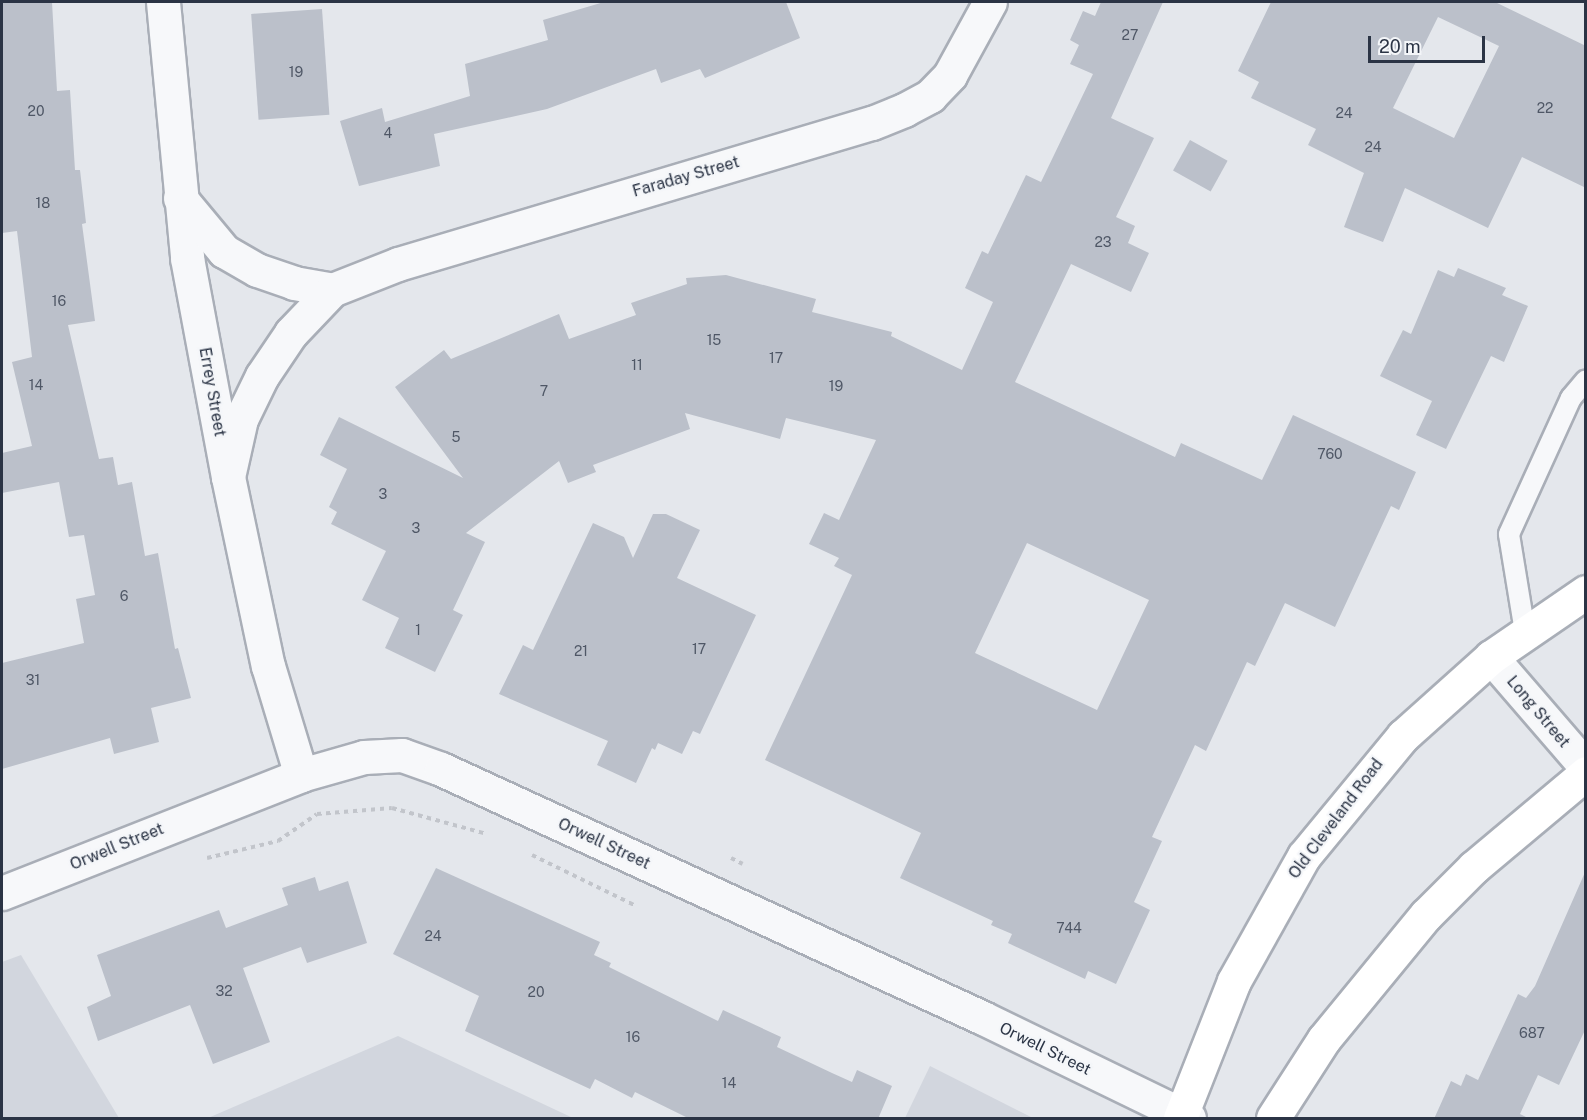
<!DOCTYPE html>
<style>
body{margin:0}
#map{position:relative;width:1587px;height:1120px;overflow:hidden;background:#e4e7ec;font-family:"Public Sans",sans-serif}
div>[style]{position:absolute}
.built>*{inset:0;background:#d2d6de}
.building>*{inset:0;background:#bbc0ca;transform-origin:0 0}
.path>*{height:4px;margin-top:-2px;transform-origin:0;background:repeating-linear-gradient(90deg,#c2c5cb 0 4.5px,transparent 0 9px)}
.roads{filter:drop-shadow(2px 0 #a9aeb7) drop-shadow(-2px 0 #a9aeb7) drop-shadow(0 2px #a9aeb7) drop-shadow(0 -2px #a9aeb7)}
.lane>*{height:20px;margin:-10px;padding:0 10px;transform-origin:10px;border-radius:10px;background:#f7f8fa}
.street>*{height:33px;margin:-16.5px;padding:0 16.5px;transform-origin:16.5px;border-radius:16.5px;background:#f7f8fa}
.highway>*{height:33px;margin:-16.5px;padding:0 16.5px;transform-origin:16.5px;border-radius:16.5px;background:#fff}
span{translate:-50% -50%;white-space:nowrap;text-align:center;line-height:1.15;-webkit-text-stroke:4.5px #f4f6f9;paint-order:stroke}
.number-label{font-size:14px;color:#4f5766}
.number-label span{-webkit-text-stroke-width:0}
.street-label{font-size:16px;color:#2b3445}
.frame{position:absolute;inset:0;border:3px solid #2b3445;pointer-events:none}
.scale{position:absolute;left:1368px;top:36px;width:117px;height:27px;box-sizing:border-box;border:3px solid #2b3445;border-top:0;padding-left:8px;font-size:18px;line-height:21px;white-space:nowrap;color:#2b3445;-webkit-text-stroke:4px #f4f6f9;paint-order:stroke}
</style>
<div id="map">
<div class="built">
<i style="clip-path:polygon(21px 955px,119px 1118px,2px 1118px,2px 962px)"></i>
<i style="clip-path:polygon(398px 1036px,573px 1118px,208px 1118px)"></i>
<i style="clip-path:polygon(930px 1066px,1033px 1118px,905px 1118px)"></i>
</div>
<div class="building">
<i style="clip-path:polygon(2px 2px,52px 2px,57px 91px,70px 90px,75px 170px,80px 170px,86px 223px,82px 224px,95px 321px,68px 325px,99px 459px,113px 457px,118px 485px,132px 482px,145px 556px,158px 553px,175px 649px,178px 648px,191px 698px,151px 708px,159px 742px,114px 754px,110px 738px,2px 769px,2px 663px,84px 643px,76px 599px,95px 595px,84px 535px,69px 537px,59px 482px,2px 493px,2px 453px,32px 446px,12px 362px,32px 357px,17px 231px,2px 233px)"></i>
<i style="clip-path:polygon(604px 2px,786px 2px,800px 38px,705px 78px,700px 69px,661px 83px,656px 69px,547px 109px,434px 134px,440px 166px,359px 186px,340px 121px,382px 108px,385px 122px,470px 96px,465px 64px,548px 40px,543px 20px)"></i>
<i style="clip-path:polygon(evenodd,1101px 2px,1163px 2px,1111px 118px,1154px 138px,1116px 217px,1135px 226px,1128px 243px,1149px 253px,1131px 292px,1071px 264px,1015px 382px,1175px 457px,1181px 443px,1262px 480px,1293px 415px,1416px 472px,1399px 510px,1391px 506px,1335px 627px,1285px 603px,1255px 666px,1247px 662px,1206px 751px,1195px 745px,1152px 837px,1162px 841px,1134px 902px,1150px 910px,1116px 984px,1088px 971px,1085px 979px,1008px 943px,1012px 934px,991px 925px,993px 921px,900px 878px,921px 833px,765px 760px,852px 575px,834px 566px,839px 558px,809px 544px,824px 513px,839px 520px,876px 440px,786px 418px,780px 439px,685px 413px,690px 429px,593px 465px,596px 472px,568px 483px,559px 461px,466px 533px,485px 542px,453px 610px,463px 615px,435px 672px,385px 648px,399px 618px,362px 600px,386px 551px,331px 524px,337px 512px,329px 507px,347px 469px,320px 455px,339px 417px,463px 478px,395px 387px,444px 350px,451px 359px,559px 314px,569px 339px,636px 315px,631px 303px,687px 284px,686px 278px,726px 275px,816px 299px,812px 312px,892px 332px,891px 336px,962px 370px,993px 302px,965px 288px,982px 251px,988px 254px,1026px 175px,1041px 182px,1093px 74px,1070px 64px,1079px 45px,1070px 40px,1083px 11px,1095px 16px,1101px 2px,1027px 543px,1149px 600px,1097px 710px,975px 653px,1027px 543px)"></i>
<i style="clip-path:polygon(evenodd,1271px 2px,1495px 2px,1586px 46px,1586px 188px,1522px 157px,1488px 228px,1405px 188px,1383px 242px,1344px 227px,1364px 173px,1308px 145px,1316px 129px,1251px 98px,1259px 82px,1238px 71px,1271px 2px,1438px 17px,1499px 46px,1454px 138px,1393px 108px,1438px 17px)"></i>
<i style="left:322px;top:9px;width:106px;height:71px;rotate:86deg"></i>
<i style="left:1190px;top:140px;width:43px;height:35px;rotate:29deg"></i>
<i style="clip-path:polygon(1458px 268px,1506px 288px,1502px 295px,1528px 306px,1504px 362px,1491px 356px,1446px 449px,1416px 435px,1432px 401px,1380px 376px,1403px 330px,1411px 334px,1438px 270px,1454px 277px)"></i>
<i style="clip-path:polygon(653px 514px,666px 514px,700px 530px,677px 578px,756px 615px,700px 734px,693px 731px,682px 754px,658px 743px,655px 750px,652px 748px,636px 783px,597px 765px,608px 741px,499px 694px,523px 645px,533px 650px,593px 523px,624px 537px,633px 558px)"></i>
<i style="clip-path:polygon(436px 868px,600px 942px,594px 955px,611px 963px,609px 967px,718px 1021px,723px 1010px,781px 1037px,777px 1047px,832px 1073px,852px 1082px,857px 1070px,892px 1086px,878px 1119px,690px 1119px,635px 1092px,632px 1098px,595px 1079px,590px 1089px,465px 1031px,479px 996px,393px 954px)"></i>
<i style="clip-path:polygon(1586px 870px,1586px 1028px,1559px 1085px,1538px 1075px,1520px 1114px,1530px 1119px,1434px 1119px,1451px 1081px,1461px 1086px,1466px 1074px,1478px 1080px,1518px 994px,1526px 998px,1535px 986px)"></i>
<i style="clip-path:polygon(315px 877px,319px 891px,348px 881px,367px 943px,307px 963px,301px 947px,243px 968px,270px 1042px,213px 1064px,190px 1005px,98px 1041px,87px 1007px,111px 996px,97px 955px,219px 910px,226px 928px,288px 905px,282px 888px)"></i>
</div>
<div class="path">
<i style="left:532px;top:855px;width:116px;rotate:26.1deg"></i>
<i style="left:207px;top:858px;width:73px;rotate:-13.5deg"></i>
<i style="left:278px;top:841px;width:47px;rotate:-34.7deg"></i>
<i style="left:317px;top:814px;width:75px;rotate:-4.6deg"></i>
<i style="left:392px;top:808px;width:98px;rotate:15.3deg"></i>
<i style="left:731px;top:858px;width:13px;rotate:27deg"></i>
</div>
<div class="roads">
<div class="lane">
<i style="left:1525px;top:632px;width:99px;rotate:-99.3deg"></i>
<i style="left:1509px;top:534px;width:149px;rotate:-65.5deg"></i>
<i style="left:1571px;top:398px;width:23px;rotate:-50deg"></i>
</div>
<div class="street">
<i style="left:163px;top:2px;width:257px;rotate:84.6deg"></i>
<i style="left:187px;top:258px;width:223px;rotate:79.4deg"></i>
<i style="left:228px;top:477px;width:193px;rotate:78.1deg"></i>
<i style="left:268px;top:666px;width:114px;rotate:73.2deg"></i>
<i style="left:180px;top:198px;width:69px;rotate:50.3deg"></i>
<i style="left:224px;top:251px;width:38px;rotate:30deg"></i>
<i style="left:257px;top:270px;width:39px;rotate:19deg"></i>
<i style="left:294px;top:283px;width:39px;rotate:10deg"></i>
<i style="left:228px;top:477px;width:59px;rotate:-77.4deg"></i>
<i style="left:241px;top:419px;width:48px;rotate:-64deg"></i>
<i style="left:262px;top:376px;width:52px;rotate:-56deg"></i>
<i style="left:291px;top:333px;width:59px;rotate:-46.4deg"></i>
<i style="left:332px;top:290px;width:71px;rotate:-21.5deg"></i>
<i style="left:398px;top:264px;width:495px;rotate:-16.6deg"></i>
<i style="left:872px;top:123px;width:35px;rotate:-22deg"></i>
<i style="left:904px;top:110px;width:30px;rotate:-28deg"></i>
<i style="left:930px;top:96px;width:29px;rotate:-46deg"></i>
<i style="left:950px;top:75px;width:83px;rotate:-61.3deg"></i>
<i style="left:1491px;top:657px;width:145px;rotate:49.2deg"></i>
<i style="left:2px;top:893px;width:321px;rotate:-21.5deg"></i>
<i style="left:301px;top:775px;width:66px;rotate:-15.9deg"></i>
<i style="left:364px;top:757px;width:38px;rotate:-3deg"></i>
<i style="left:402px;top:755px;width:41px;rotate:19.7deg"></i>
<i style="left:441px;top:769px;width:596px;rotate:24.67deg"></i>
<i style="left:983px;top:1018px;width:229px;rotate:25.9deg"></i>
</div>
<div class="highway">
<i style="left:1180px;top:1118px;width:147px;rotate:-68.5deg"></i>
<i style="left:1234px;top:981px;width:143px;rotate:-60.8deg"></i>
<i style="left:1304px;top:856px;width:156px;rotate:-50.5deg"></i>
<i style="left:1403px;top:736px;width:118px;rotate:-41.9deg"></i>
<i style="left:1491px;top:657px;width:115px;rotate:-34.4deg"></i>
<i style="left:1273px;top:1118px;width:94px;rotate:-57.2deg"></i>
<i style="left:1324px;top:1039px;width:161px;rotate:-50.6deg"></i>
<i style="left:1426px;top:915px;width:68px;rotate:-45deg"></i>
<i style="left:1474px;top:867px;width:146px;rotate:-40deg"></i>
</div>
</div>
<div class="number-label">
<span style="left:1130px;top:35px">27</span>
<span style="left:296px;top:72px">19</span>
<span style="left:1545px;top:108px">22</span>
<span style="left:36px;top:111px">20</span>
<span style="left:1344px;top:113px">24</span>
<span style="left:388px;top:133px">4</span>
<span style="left:1373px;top:147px">24</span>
<span style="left:43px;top:203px">18</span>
<span style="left:1103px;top:242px">23</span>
<span style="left:59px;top:301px">16</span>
<span style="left:714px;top:340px">15</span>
<span style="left:776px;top:358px">17</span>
<span style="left:637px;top:365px">11</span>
<span style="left:36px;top:385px">14</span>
<span style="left:836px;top:386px">19</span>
<span style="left:544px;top:391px">7</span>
<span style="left:456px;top:437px">5</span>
<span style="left:1330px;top:454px">760</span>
<span style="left:383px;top:494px">3</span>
<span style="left:416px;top:528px">3</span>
<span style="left:124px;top:596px">6</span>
<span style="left:418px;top:630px">1</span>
<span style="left:699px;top:649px">17</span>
<span style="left:581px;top:651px">21</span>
<span style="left:33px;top:680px">31</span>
<span style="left:1069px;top:928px">744</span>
<span style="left:433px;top:936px">24</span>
<span style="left:224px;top:991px">32</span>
<span style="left:536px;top:992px">20</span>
<span style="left:1532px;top:1033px">687</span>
<span style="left:633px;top:1037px">16</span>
<span style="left:729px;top:1083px">14</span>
</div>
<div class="street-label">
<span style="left:686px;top:177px;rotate:-16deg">Faraday Street</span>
<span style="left:212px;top:392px;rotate:80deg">Errey Street</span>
<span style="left:1538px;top:712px;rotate:50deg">Long Street</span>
<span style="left:1336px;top:819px;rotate:-53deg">Old Cleveland Road</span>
<span style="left:604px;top:844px;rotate:25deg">Orwell Street</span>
<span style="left:117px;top:847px;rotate:-22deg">Orwell Street</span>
<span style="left:1045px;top:1049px;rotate:26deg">Orwell Street</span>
</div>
<div class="frame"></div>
<div class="scale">20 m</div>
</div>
